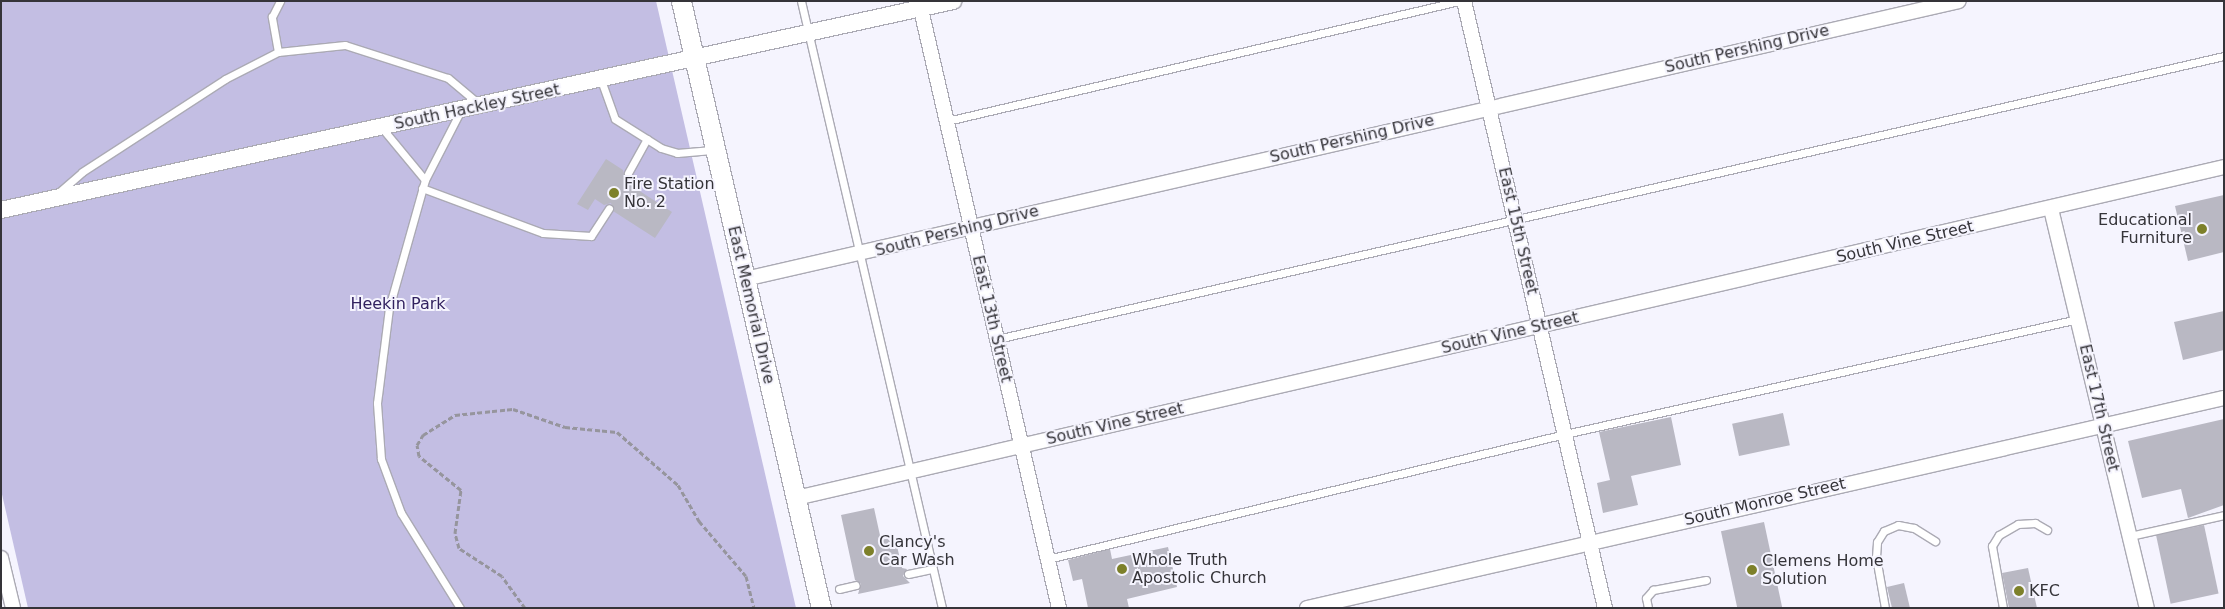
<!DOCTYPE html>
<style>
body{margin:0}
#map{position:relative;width:2225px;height:609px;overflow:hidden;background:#f5f4fe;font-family:"DejaVu Sans",sans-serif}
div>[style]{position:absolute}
.green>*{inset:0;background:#c3bee3}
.building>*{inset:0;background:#b9b8c3;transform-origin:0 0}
.path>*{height:3px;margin-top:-1.5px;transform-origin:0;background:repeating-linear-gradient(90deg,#96959d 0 5px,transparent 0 7.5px)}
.roads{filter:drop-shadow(1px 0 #abaab4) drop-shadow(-1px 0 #abaab4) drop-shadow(0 1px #abaab4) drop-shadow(0 -1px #abaab4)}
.service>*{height:7px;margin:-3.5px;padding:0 3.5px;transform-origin:3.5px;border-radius:3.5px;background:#fff}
.minor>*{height:14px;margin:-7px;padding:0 7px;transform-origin:7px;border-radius:7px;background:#fff}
.tertiary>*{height:16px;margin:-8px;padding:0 8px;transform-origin:8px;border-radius:8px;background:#fff}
.secondary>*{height:19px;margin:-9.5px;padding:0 9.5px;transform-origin:9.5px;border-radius:9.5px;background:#fff}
.dots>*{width:14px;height:14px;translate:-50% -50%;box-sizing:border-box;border:2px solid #f5f4fe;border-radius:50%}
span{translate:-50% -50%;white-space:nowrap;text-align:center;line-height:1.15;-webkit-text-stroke:4px #f5f4fe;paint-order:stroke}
.street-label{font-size:16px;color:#353439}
.poi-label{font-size:16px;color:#353439}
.left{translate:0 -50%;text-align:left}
.right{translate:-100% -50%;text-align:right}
.park-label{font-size:16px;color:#322260}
.frame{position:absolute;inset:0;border:2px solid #353439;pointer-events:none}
</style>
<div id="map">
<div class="green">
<i style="clip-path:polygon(1px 1px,656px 1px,796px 608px,28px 608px,1px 490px)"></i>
</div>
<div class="building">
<i style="clip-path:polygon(606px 159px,623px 170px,625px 177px,640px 181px,635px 188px,672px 212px,655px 238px,613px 211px,611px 203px,604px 205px,595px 199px,588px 210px,577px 204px)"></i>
<i style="clip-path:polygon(2224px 195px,2224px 252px,2188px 261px,2175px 206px)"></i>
<i style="clip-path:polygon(2224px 311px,2224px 350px,2183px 360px,2174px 322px)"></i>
<i style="left:1783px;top:413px;width:33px;height:52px;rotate:78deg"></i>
<i style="clip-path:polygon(1671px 417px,1681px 465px,1631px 476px,1638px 505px,1603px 513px,1597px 483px,1610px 480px,1599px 432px)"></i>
<i style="clip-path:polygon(2224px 419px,2224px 505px,2188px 518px,2181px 489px,2142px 498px,2128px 441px)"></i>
<i style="clip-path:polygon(874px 508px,881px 540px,895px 537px,902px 568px,907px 569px,903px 576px,910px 583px,858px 594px,861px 584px,855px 580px,841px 515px)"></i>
<i style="left:1764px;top:522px;width:88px;height:44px;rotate:78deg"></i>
<i style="left:2204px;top:525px;width:70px;height:49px;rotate:78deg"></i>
<i style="clip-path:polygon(1168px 547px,1177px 587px,1127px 599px,1129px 608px,1088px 608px,1082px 579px,1073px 581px,1068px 560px,1110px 549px,1112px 559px)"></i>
<i style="clip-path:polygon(2028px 568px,2037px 608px,2009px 608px,2002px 573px)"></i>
<i style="clip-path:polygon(1904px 583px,1910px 608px,1892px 608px,1887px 587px)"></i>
</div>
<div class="path">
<i style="left:525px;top:608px;width:39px;rotate:-126deg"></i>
<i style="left:502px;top:576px;width:51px;rotate:-146.9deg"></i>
<i style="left:459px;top:548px;width:16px;rotate:-105deg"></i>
<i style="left:455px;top:533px;width:43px;rotate:-82.1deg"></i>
<i style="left:461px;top:490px;width:54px;rotate:-141deg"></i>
<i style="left:419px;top:456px;width:11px;rotate:-100deg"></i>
<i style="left:417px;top:445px;width:12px;rotate:-59deg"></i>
<i style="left:423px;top:435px;width:38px;rotate:-32deg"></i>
<i style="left:455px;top:415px;width:58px;rotate:-5.9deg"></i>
<i style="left:513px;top:409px;width:55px;rotate:19.1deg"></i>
<i style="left:565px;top:427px;width:52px;rotate:5.5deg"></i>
<i style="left:617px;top:432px;width:81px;rotate:41deg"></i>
<i style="left:678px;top:485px;width:42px;rotate:59.7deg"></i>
<i style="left:699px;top:521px;width:72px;rotate:49.5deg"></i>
<i style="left:746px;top:576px;width:33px;rotate:76deg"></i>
</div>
<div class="roads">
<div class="service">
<i style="left:801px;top:1px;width:623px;rotate:76.92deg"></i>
<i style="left:278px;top:52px;width:36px;rotate:-100deg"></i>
<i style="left:272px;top:17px;width:18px;rotate:-63deg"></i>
<i style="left:601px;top:80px;width:41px;rotate:70.3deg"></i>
<i style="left:615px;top:119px;width:54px;rotate:32.2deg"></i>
<i style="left:661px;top:148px;width:17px;rotate:17deg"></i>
<i style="left:677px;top:153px;width:38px;rotate:-5deg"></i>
<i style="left:947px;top:121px;width:526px;rotate:-13.19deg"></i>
<i style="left:382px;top:128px;width:67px;rotate:50.4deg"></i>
<i style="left:628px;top:173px;width:39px;rotate:-61deg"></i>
<i style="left:422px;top:188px;width:129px;rotate:20.4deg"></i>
<i style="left:543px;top:233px;width:48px;rotate:3.6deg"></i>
<i style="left:591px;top:236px;width:33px;rotate:-57deg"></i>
<i style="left:57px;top:194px;width:33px;rotate:-41deg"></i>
<i style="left:82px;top:172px;width:171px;rotate:-33deg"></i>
<i style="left:225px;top:79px;width:59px;rotate:-27deg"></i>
<i style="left:278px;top:52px;width:67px;rotate:-6deg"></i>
<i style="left:345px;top:45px;width:108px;rotate:17.8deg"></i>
<i style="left:448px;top:78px;width:40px;rotate:40deg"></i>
<i style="left:997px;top:339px;width:1259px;rotate:-12.99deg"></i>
<i style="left:2130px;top:536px;width:96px;rotate:-12.6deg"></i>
<i style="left:1048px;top:559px;width:532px;rotate:-13.59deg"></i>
<i style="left:1565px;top:434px;width:526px;rotate:-12.64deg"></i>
<i style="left:908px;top:574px;width:25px;rotate:-12deg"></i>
<i style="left:839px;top:589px;width:17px;rotate:-13deg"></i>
<i style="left:460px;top:608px;width:112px;rotate:-121.8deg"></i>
<i style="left:401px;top:513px;width:58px;rotate:-110.3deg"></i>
<i style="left:381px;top:459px;width:56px;rotate:-94.1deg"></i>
<i style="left:377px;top:403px;width:96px;rotate:-82.8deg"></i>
<i style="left:389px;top:308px;width:133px;rotate:-74.3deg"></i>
<i style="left:425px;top:180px;width:79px;rotate:-62.8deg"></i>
<i style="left:1648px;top:608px;width:10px;rotate:-101deg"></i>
<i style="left:1646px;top:598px;width:11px;rotate:-49deg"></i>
<i style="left:1653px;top:590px;width:54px;rotate:-10.7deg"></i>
<i style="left:1885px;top:608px;width:52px;rotate:-100deg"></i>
<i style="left:1876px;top:557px;width:15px;rotate:-86deg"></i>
<i style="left:1877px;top:542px;width:13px;rotate:-58deg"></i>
<i style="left:1884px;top:531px;width:15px;rotate:-23deg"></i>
<i style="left:1898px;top:525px;width:16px;rotate:11deg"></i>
<i style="left:1914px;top:528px;width:25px;rotate:32deg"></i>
<i style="left:2003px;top:608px;width:63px;rotate:-100.1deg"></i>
<i style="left:1992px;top:546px;width:13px;rotate:-58deg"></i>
<i style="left:1999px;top:535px;width:22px;rotate:-30deg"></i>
<i style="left:2018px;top:524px;width:17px;rotate:-3deg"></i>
<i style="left:2035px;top:523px;width:14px;rotate:30deg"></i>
</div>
<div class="minor">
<i style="left:919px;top:1px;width:623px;rotate:77.01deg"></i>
<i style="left:1464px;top:1px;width:623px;rotate:76.92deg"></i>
<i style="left:2051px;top:209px;width:410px;rotate:76.5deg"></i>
<i style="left:745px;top:279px;width:1245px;rotate:-12.9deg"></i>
<i style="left:796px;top:498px;width:1466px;rotate:-13.05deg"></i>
<i style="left:1px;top:558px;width:51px;rotate:76.5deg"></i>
<i style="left:1307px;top:608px;width:941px;rotate:-12.9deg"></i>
</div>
<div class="tertiary">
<i style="left:1px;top:210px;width:975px;rotate:-12.38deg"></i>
</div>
<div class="secondary">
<i style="left:681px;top:1px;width:623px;rotate:77.01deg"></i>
</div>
</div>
<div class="dots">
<i style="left:614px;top:193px;background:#7d802a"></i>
<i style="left:2202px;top:229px;background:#7d802a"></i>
<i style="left:869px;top:551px;background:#7d802a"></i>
<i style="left:1122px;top:569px;background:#7d802a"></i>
<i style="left:1752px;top:570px;background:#7d802a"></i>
<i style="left:2019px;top:591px;background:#7d802a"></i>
</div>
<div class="street-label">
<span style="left:1747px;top:49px;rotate:-13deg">South Pershing Drive</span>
<span style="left:477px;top:107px;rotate:-12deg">South Hackley Street</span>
<span style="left:1352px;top:139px;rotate:-13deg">South Pershing Drive</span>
<span style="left:957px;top:231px;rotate:-14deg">South Pershing Drive</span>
<span style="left:1518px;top:231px;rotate:77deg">East 15th Street</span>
<span style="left:1905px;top:242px;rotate:-13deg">South Vine Street</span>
<span style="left:751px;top:305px;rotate:77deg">East Memorial Drive</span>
<span style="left:992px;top:319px;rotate:77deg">East 13th Street</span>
<span style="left:1510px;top:333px;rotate:-13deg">South Vine Street</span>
<span style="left:2099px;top:408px;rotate:77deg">East 17th Street</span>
<span style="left:1115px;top:424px;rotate:-13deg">South Vine Street</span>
<span style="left:1765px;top:502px;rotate:-13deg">South Monroe Street</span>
</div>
<div class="poi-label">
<span class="left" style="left:624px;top:193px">Fire Station<br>No. 2</span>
<span class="right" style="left:2192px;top:229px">Educational<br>Furniture</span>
<span class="left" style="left:879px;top:551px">Clancy's<br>Car Wash</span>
<span class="left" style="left:1132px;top:569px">Whole Truth<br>Apostolic Church</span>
<span class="left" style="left:1762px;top:570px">Clemens Home<br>Solution</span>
<span class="left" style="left:2029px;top:591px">KFC</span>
</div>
<div class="park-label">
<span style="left:398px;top:304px">Heekin Park</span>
</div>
<div class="frame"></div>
</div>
